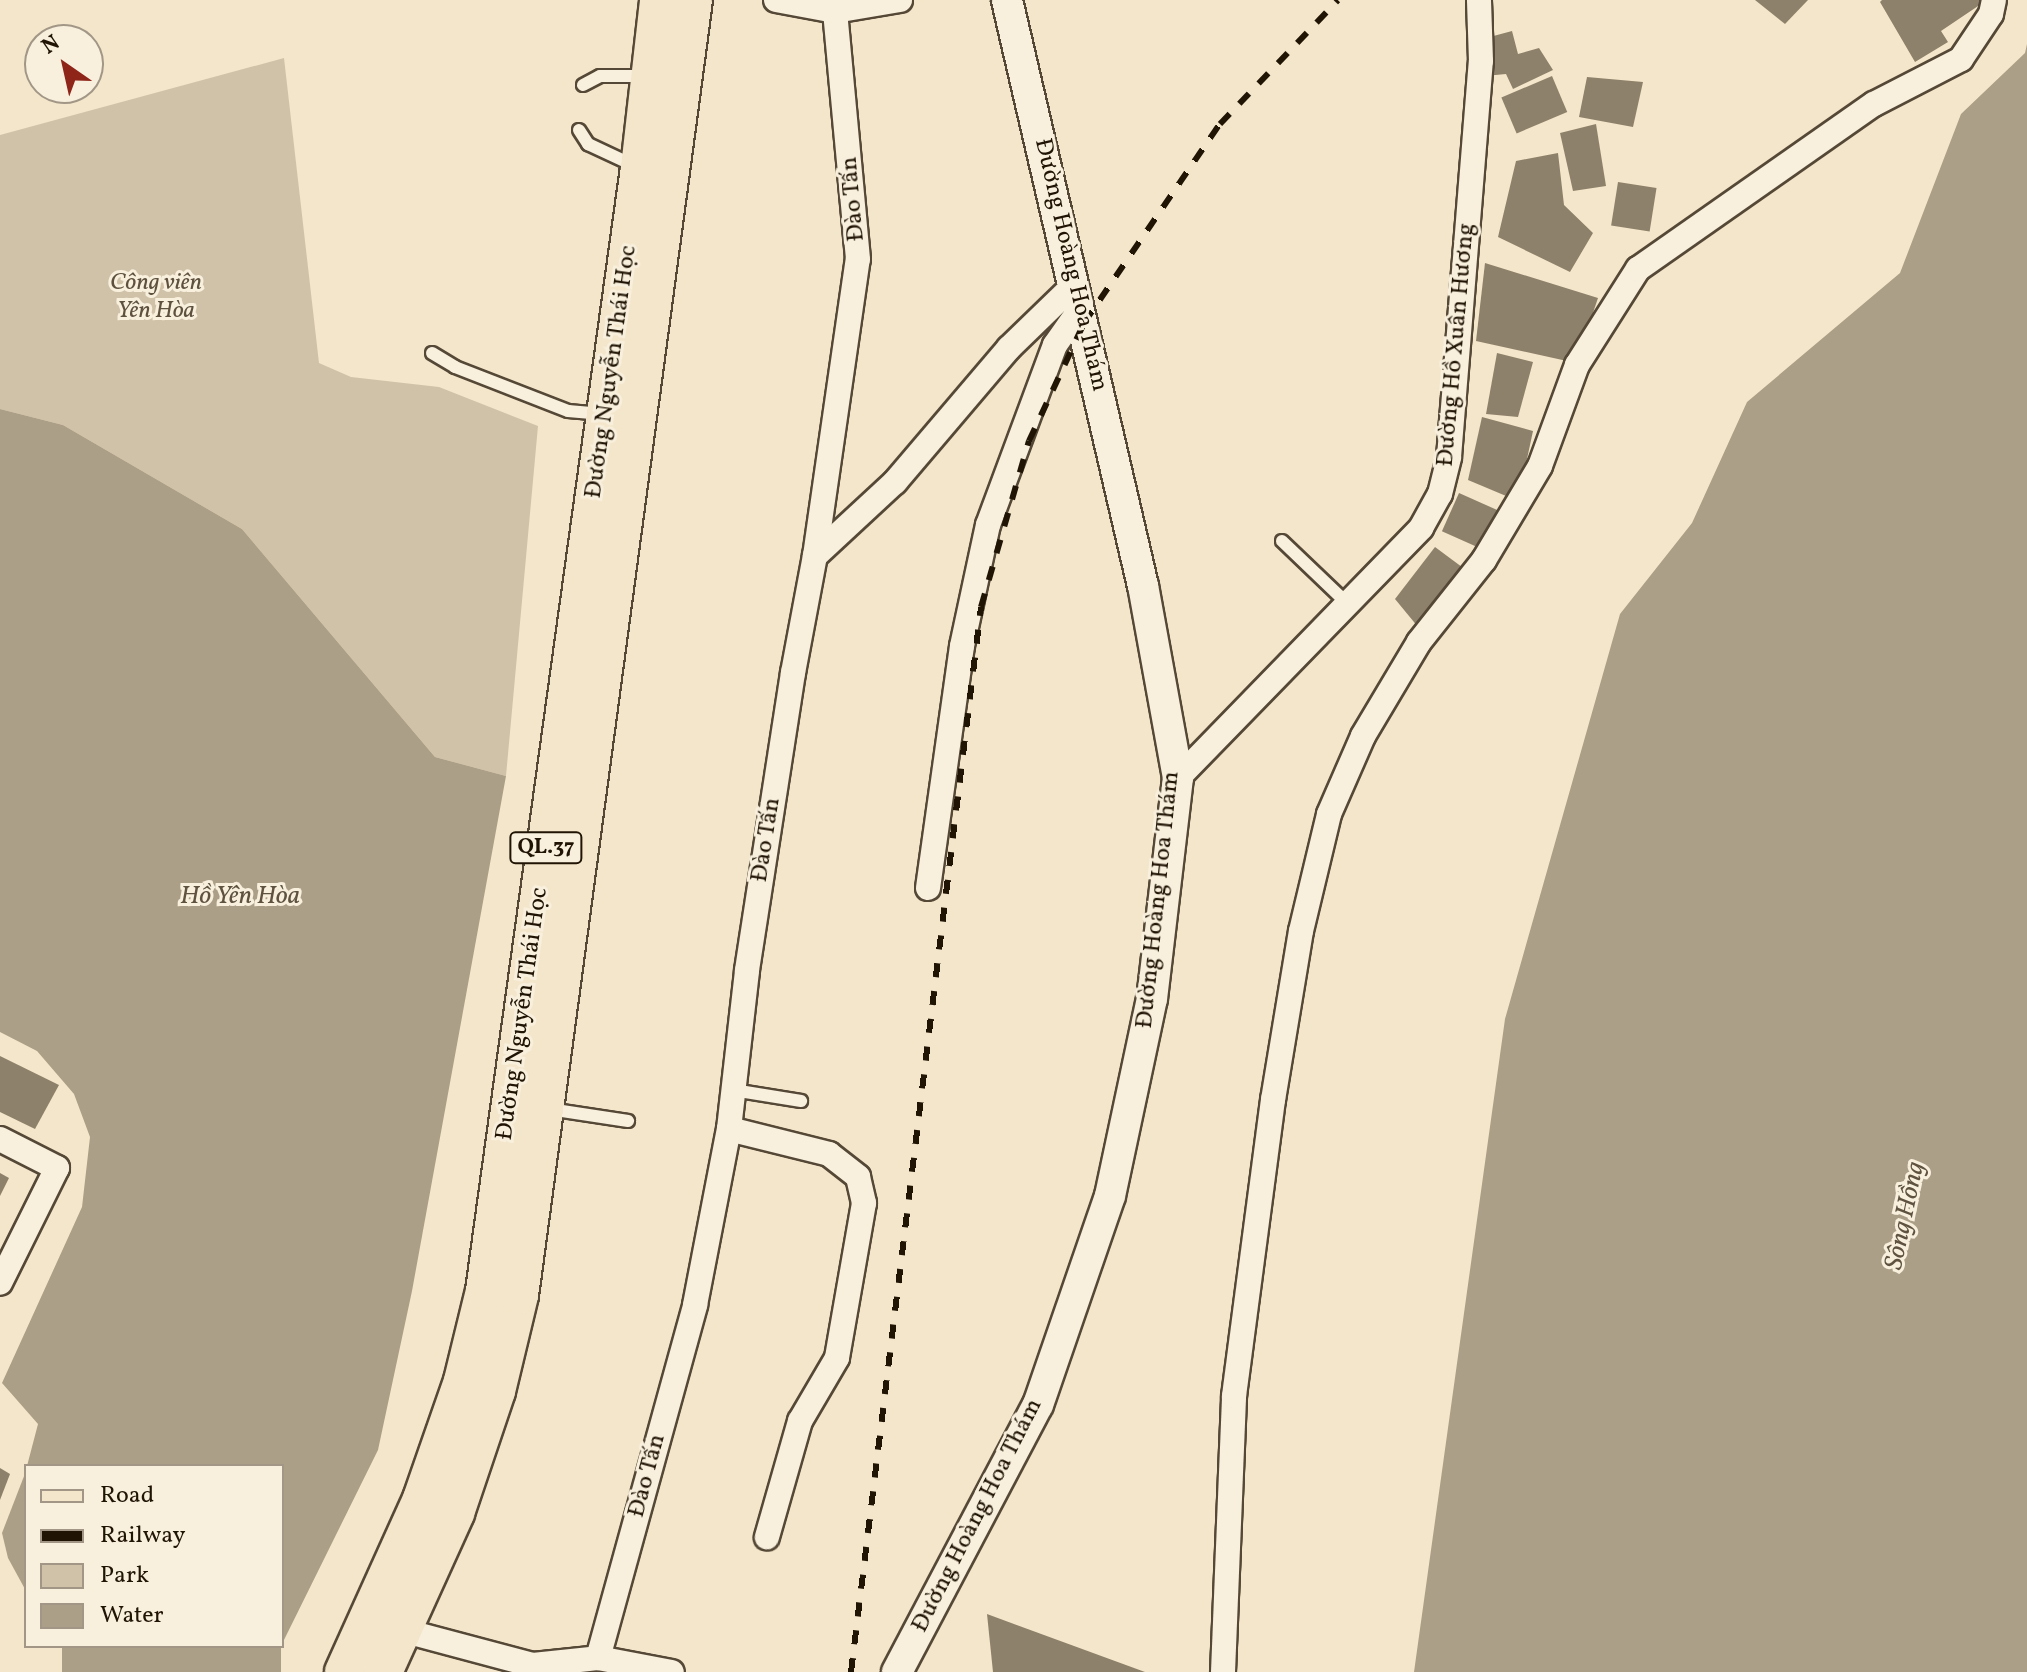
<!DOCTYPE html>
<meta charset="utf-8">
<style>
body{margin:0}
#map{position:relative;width:2027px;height:1672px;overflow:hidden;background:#f4e6ca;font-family:Vollkorn,serif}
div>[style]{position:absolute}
.green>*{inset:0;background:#d0c2a9}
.water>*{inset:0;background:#ac9f87;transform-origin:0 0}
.building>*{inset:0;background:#8e816b;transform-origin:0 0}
.roads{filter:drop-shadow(2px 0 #554836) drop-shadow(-2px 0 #554836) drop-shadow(0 2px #554836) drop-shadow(0 -2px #554836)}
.service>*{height:12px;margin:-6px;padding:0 6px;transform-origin:6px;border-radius:6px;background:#f8efdd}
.minor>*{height:24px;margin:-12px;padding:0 12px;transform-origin:12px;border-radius:12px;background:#f8efdd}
.tertiary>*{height:30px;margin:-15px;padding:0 15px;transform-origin:15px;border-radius:15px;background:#f8efdd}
.primary>*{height:38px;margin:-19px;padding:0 19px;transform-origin:19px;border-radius:19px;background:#f4e6ca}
.rail>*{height:6px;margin-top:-3px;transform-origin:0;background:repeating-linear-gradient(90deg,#201405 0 14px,transparent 0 28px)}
span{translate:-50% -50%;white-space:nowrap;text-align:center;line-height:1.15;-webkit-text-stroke:6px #f8efdd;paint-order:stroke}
.shield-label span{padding:2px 6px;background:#f8efdd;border:2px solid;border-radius:6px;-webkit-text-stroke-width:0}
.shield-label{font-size:22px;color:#201405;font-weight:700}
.street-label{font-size:24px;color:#201405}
.park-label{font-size:24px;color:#5e513e;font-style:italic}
.water-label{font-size:26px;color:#5f5340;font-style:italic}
.legend{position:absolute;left:24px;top:1464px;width:260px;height:184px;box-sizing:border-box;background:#f8efdd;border:2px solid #a29787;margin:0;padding:10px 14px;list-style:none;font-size:24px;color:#201405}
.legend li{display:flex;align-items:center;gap:16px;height:40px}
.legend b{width:40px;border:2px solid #a29787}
.north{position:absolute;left:24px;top:24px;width:80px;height:80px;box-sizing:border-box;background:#f8efdd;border:2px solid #a29787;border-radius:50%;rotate:326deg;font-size:22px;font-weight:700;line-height:32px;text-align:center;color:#201405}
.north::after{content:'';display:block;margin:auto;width:28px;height:36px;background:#8f2418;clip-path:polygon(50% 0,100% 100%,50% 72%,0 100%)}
</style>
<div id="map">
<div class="green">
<i style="clip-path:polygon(284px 58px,319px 363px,351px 377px,439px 387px,538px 426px,506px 776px,435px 757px,242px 529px,63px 425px,0 409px,0 135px)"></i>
</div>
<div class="water">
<i style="clip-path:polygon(2027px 44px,2027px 1672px,1414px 1672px,1505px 1019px,1620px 614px,1692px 523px,1747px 402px,1900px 273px,1961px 114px,2025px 53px)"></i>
<i style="clip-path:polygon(0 409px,63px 425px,242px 529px,435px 757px,506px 776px,412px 1291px,378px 1450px,282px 1644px,282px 1466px,27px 1466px,38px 1424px,2px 1383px,82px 1207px,90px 1137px,74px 1094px,37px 1051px,0 1032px)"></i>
<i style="clip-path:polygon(26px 1471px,26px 1591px,8px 1558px,2px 1533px)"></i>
<i style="left:62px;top:1646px;width:219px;height:26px"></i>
</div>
<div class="building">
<i style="clip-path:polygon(1755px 0,1808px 0,1785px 24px)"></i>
<i style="clip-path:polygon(1882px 0,1987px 0,1941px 31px,1948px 42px,1915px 62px,1880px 2px)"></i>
<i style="clip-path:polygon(1512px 31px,1518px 54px,1539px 48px,1553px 70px,1513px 89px,1506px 74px,1485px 76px,1486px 38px)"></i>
<i style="left:1552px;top:76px;width:39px;height:55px;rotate:67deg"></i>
<i style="clip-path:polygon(1587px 77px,1643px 82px,1633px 127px,1579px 117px)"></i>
<i style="clip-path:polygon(1596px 124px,1606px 186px,1573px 191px,1560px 133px)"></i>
<i style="clip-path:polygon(1558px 153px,1564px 205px,1593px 233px,1570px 272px,1498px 237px,1516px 161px)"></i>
<i style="left:1618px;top:182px;width:39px;height:44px;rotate:9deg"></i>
<i style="clip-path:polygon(1485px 263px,1598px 298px,1576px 363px,1476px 341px)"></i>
<i style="clip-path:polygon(1497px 353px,1533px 362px,1518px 417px,1486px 414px)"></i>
<i style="clip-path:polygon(1482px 417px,1533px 431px,1518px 501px,1468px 480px)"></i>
<i style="left:1459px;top:493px;width:46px;height:42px;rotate:24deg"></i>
<i style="clip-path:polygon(1435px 547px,1470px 573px,1423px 633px,1395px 599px)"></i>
<i style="clip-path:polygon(0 1056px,59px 1085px,35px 1129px,0 1112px)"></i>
<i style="clip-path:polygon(0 1173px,9px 1178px,0 1196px)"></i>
<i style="clip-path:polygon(0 1468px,10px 1474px,0 1500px)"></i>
<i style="clip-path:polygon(987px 1614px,1145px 1672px,993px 1672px)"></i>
</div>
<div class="roads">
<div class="service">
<i style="left:583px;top:85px;width:19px;rotate:-28deg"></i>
<i style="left:600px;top:76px;width:45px"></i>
<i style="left:579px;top:130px;width:17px;rotate:57deg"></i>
<i style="left:588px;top:144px;width:54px;rotate:25.1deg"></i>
<i style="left:432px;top:353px;width:27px;rotate:31deg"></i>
<i style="left:455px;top:367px;width:121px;rotate:21.3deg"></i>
<i style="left:568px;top:411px;width:32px;rotate:5deg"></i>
<i style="left:1282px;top:541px;width:91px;rotate:43.7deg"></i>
<i style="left:733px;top:1090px;width:69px;rotate:9.2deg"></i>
<i style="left:549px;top:1109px;width:80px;rotate:8.6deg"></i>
</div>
<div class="minor">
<i style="left:776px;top:0;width:60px;rotate:10.6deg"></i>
<i style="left:835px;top:11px;width:66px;rotate:-9.6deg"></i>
<i style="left:815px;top:556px;width:109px;rotate:-42.8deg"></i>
<i style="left:895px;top:482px;width:176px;rotate:-49.6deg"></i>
<i style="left:1009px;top:348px;width:92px;rotate:-44.1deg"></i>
<i style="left:1178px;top:778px;width:349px;rotate:-45.8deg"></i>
<i style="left:1421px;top:528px;width:39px;rotate:-61deg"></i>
<i style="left:1440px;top:494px;width:38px;rotate:-76deg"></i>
<i style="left:1449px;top:457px;width:397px;rotate:-85.4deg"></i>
<i style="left:1481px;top:61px;width:61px;rotate:-91.9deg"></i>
<i style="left:928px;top:888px;width:244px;rotate:-82deg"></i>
<i style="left:962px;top:646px;width:124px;rotate:-77.9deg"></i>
<i style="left:988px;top:525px;width:192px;rotate:-69.6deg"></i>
<i style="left:1055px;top:345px;width:45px;rotate:-54.9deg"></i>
<i style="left:729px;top:1129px;width:103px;rotate:14deg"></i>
<i style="left:829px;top:1154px;width:37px;rotate:38deg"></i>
<i style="left:858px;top:1177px;width:27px;rotate:77deg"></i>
<i style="left:864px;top:1203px;width:157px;rotate:99.9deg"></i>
<i style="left:837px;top:1358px;width:73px;rotate:120.4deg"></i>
<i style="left:800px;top:1421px;width:121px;rotate:105.9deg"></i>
<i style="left:0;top:1139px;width:64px;rotate:27deg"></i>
<i style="left:57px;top:1168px;width:128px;rotate:116.4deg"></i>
<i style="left:390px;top:1627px;width:148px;rotate:14.9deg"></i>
<i style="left:533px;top:1665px;width:65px;rotate:-6.1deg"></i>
<i style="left:598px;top:1658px;width:75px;rotate:10.7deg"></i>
<i style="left:598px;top:1658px;width:366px;rotate:-74.6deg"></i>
<i style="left:695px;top:1305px;width:179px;rotate:-79.1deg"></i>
<i style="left:729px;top:1129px;width:160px;rotate:-83.5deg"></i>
<i style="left:747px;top:970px;width:301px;rotate:-81.2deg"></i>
<i style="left:793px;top:673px;width:119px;rotate:-79.4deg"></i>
<i style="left:815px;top:556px;width:300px;rotate:-81.8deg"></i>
<i style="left:858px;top:259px;width:249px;rotate:-95.3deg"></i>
<i style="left:1223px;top:1672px;width:276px;rotate:-87.7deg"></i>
<i style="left:1234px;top:1396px;width:299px;rotate:-82.5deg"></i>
<i style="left:1273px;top:1100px;width:171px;rotate:-80.6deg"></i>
<i style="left:1301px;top:931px;width:120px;rotate:-76.5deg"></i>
<i style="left:1329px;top:814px;width:85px;rotate:-66.4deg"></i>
<i style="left:1363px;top:736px;width:109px;rotate:-59.2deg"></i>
<i style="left:1419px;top:642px;width:105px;rotate:-51.6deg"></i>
<i style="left:1484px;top:560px;width:109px;rotate:-59.2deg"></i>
<i style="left:1540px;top:466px;width:108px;rotate:-69.9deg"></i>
<i style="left:1577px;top:365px;width:114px;rotate:-57.6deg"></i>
<i style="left:1638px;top:269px;width:288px;rotate:-35deg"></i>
<i style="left:1874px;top:104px;width:98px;rotate:-27.3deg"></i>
<i style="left:1961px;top:59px;width:54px;rotate:-56.3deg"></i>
<i style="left:1991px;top:14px;width:14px;rotate:-78deg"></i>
</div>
<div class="tertiary">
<i style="left:897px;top:1672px;width:302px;rotate:-62.2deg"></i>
<i style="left:1038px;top:1405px;width:221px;rotate:-71deg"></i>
<i style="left:1110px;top:1196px;width:201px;rotate:-78deg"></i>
<i style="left:1152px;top:999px;width:223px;rotate:-83.3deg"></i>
<i style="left:1178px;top:778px;width:195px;rotate:-100.3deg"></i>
<i style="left:1143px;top:586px;width:602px;rotate:-103.07deg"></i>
</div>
<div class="primary">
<i style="left:344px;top:1672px;width:190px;rotate:-65.7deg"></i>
<i style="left:422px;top:1499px;width:125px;rotate:-70.8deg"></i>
<i style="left:463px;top:1381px;width:93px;rotate:-76.3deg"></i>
<i style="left:485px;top:1291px;width:1134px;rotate:-82.14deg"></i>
<i style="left:640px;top:168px;width:169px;rotate:-83.5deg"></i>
<i style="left:383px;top:1672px;width:175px;rotate:-65.6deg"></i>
<i style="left:455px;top:1513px;width:129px;rotate:-71.4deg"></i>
<i style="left:496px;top:1391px;width:99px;rotate:-76.5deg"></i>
<i style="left:519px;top:1295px;width:1307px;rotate:-82.35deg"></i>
</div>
</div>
<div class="rail">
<i style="left:851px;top:1672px;width:1073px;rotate:-83.04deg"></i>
<i style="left:981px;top:607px;width:173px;rotate:-73.9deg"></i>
<i style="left:1029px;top:441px;width:130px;rotate:-65deg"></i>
<i style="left:1084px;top:323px;width:241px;rotate:-55.7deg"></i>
<i style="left:1220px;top:124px;width:171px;rotate:-46.4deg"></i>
</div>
<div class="shield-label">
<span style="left:546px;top:848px">QL.37</span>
</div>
<div class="street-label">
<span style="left:854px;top:199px;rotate:-95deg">Đào Tấn</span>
<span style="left:1070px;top:265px;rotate:77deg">Đường Hoàng Hoa Thám</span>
<span style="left:1457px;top:345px;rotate:-85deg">Đường Hồ Xuân Hương</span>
<span style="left:612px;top:372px;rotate:-82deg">Đường Nguyễn Thái Học</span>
<span style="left:767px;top:840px;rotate:-81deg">Đào Tấn</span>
<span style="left:1159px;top:900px;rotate:-84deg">Đường Hoàng Hoa Thám</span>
<span style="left:523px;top:1014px;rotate:-82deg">Đường Nguyễn Thái Học</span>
<span style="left:648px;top:1476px;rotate:-75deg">Đào Tấn</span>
<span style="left:978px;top:1516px;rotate:-63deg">Đường Hoàng Hoa Thám</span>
</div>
<div class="park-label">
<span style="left:156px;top:298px">Công viên<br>Yên Hòa</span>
</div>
<div class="water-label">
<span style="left:240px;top:897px">Hồ Yên Hòa</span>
<span style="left:1906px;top:1216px;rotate:-78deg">Sông Hồng</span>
</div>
<ul class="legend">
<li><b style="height:10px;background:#f4e6ca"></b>Road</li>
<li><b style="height:10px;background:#201405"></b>Railway</li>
<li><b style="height:22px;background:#d0c2a9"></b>Park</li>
<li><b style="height:22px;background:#ac9f87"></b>Water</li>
</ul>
<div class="north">N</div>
</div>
